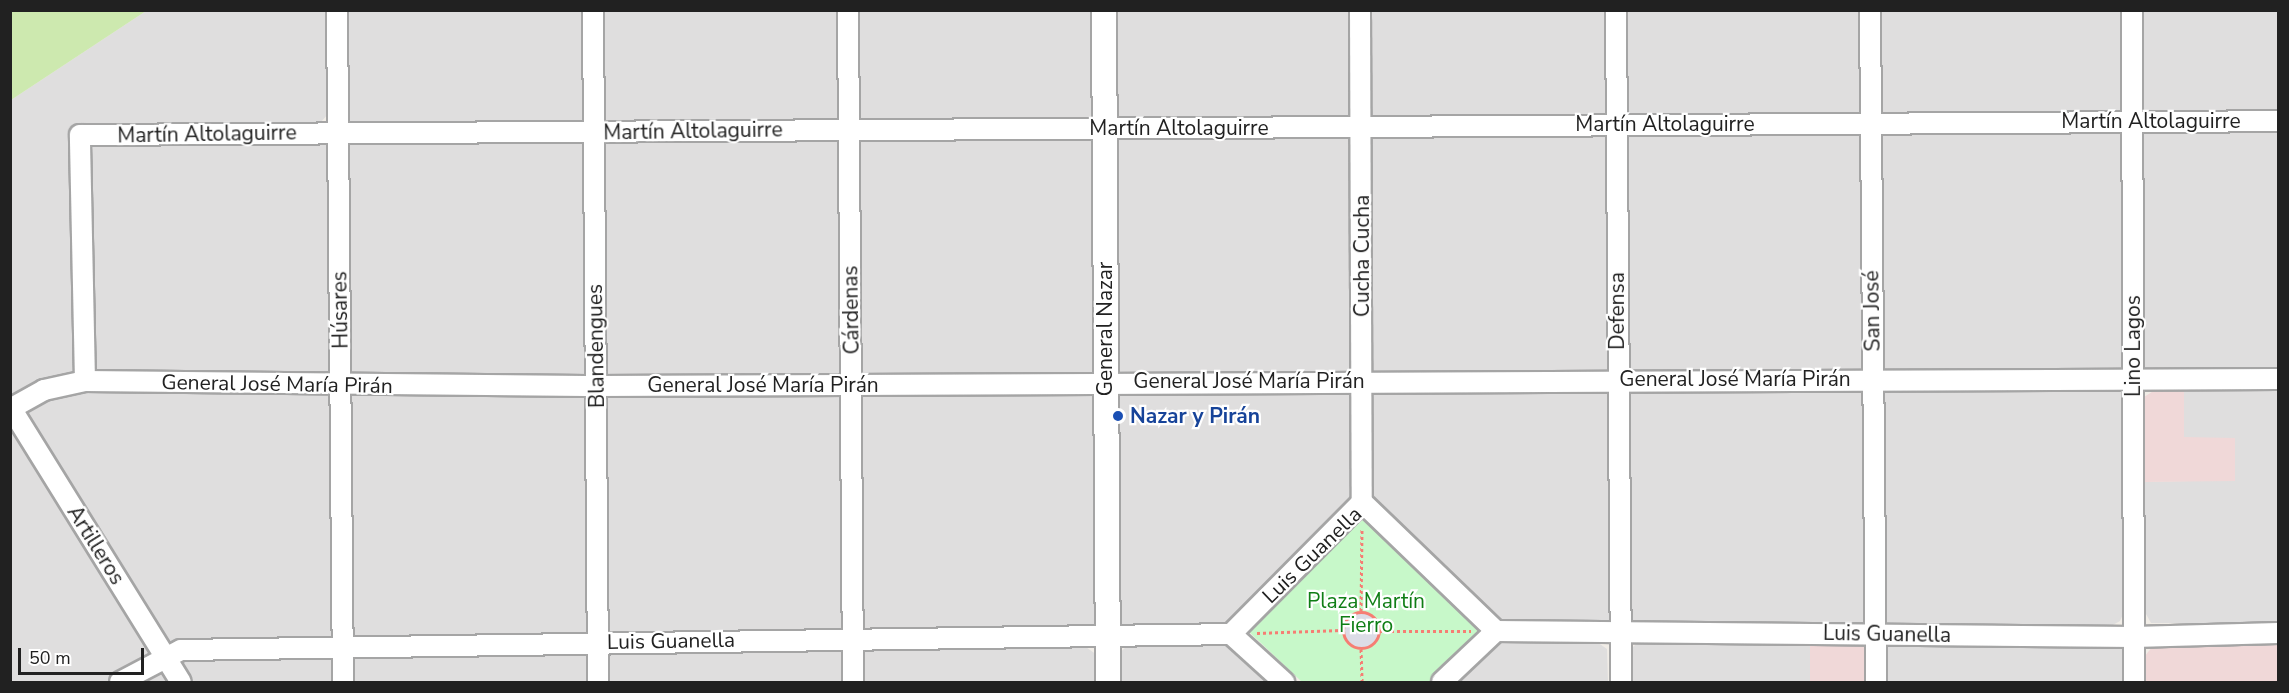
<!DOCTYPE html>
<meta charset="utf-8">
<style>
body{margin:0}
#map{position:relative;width:2289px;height:693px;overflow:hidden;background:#f1ede7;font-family:"Nunito Sans",sans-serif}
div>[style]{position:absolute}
.residential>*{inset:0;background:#dfdede}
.commercial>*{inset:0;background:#f0d8d8}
.grass>*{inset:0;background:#cde9af}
.park>*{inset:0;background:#c7f8c9}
.plaza>*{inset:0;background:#dcdce6}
.round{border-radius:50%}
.path>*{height:3px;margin-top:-1.5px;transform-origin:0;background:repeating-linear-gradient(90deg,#f67d73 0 3px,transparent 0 6px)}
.path>.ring{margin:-1.5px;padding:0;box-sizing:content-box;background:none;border:3px solid #f67d73;border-radius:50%}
.roads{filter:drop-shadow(2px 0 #a5a5a5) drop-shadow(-2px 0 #a5a5a5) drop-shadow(0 2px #a5a5a5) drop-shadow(0 -2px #a5a5a5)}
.minor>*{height:20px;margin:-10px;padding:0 10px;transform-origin:10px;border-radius:10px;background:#fff}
.tertiary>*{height:24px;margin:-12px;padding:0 12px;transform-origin:12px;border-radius:12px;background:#fff}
.dots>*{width:16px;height:16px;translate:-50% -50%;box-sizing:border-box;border:3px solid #fff;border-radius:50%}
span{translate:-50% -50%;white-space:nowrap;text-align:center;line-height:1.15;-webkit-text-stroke:4.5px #fff;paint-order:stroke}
.street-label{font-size:21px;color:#212121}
.transit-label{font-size:21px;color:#164399;font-weight:700}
.left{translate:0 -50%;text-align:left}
.park-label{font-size:21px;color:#0f7e15}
.frame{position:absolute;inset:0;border:12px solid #212121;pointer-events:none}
.scale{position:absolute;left:18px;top:648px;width:126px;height:27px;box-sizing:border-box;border:3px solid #212121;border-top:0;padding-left:8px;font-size:18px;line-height:21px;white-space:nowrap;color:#212121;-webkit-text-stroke:4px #fff;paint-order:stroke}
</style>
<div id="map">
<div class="residential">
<i style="clip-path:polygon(146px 11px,331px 11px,329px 113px,320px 123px,74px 126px,80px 359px,77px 373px,11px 401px,11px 100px)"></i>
<i style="clip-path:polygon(346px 11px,2278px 11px,2278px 369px,2123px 368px,2126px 608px,2120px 621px,2111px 626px,1504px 628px,1365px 509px,1238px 628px,846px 634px,846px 682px,11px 682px,11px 418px,37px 402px,62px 394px,94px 392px,89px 146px,93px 140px,346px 141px)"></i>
<i style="clip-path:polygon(2278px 386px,2278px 624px,2151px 623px,2146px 614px,2144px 482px,2235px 480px,2184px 438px,2184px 388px)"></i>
<i style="clip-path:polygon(1597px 642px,1607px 649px,1608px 682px,1450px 682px,1496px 643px)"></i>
<i style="clip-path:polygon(1638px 642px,1810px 642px,1810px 682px,1629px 682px,1629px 651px)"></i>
<i style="clip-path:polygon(1234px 644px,1278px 682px,1116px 682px,1117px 655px,1126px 647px)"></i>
<i style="clip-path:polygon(1890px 644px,2118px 645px,2125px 652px,2125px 682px,1884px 682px,1884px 653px)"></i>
<i style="clip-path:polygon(1083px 645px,1097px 655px,1099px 682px,862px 682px,862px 658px,865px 650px,872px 647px)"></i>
</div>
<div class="commercial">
<i style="clip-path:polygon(2158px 388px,2184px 388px,2184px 437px,2235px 438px,2235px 481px,2144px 482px,2144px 397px)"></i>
<i style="clip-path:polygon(1810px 642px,1856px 642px,1865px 645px,1867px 682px,1810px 682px)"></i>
<i style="clip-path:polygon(2278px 642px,2278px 682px,2146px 682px,2145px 656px,2155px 643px)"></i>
</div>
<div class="grass">
<i style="clip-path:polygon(11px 10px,146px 10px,146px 11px,11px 100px)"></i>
</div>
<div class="park">
<i style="clip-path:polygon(1367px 516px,1484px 631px,1430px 682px,1302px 682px,1246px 629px)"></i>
</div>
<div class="plaza">
<i class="round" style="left:1343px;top:612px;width:36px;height:36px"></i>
</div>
<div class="path">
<i style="left:1361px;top:611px;width:83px;rotate:-89.3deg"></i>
<i class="ring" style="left:1343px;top:612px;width:33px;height:33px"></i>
<i style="left:1379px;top:631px;width:92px"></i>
<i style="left:1257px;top:633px;width:85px;rotate:-2deg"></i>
<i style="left:1361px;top:649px;width:33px;rotate:88deg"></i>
</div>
<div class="roads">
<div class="minor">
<i style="left:337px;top:10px;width:672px;rotate:89.49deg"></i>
<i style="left:593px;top:10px;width:672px;rotate:89.57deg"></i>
<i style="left:848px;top:10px;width:672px;rotate:89.57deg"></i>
<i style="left:1360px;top:10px;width:492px;rotate:89.8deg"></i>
<i style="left:1616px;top:10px;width:672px;rotate:89.57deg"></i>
<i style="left:1870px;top:10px;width:672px;rotate:89.49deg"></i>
<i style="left:2132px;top:10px;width:672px;rotate:89.83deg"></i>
<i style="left:85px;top:381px;width:246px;rotate:-91.2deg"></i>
<i style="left:80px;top:135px;width:2198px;rotate:-0.36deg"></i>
<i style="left:11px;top:408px;width:322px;rotate:58.2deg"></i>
<i style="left:10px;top:409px;width:39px;rotate:-29deg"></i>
<i style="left:44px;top:390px;width:42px;rotate:-12.4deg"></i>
<i style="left:85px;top:381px;width:511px;rotate:0.56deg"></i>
<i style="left:596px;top:386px;width:1682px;rotate:-0.24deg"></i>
<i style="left:1362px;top:502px;width:186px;rotate:43.9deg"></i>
<i style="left:1496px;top:631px;width:638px;rotate:0.54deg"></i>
<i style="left:2134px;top:637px;width:144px;rotate:-1.6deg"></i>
<i style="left:1231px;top:634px;width:186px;rotate:-45.2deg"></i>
<i style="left:120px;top:682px;width:69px;rotate:-27.7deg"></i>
<i style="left:181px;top:650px;width:1050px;rotate:-0.87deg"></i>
<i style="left:1231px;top:634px;width:72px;rotate:42.2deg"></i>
<i style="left:1442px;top:682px;width:74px;rotate:-43.4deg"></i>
</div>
<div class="tertiary">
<i style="left:1104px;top:10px;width:672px;rotate:89.66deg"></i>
</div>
</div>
<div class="dots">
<i style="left:1118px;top:416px;background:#1a4fb4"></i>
</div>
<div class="street-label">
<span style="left:2151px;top:121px">Martín Altolaguirre</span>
<span style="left:1665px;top:124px">Martín Altolaguirre</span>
<span style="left:1179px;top:128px">Martín Altolaguirre</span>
<span style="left:693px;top:131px;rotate:-1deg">Martín Altolaguirre</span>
<span style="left:207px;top:134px;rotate:-1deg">Martín Altolaguirre</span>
<span style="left:1362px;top:256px;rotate:-90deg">Cucha Cucha</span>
<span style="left:340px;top:310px;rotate:-91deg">Húsares</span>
<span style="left:851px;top:310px;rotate:-91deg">Cárdenas</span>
<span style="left:1617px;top:311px;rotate:-90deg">Defensa</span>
<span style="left:1872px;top:311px;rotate:-91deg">San José</span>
<span style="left:1105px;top:329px;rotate:-90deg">General Nazar</span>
<span style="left:596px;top:346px;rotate:-91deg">Blandengues</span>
<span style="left:2133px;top:346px;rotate:-90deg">Lino Lagos</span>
<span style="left:1735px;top:379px">General José María Pirán</span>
<span style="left:1249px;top:381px">General José María Pirán</span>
<span style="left:277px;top:384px;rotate:1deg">General José María Pirán</span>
<span style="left:763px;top:385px">General José María Pirán</span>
<span style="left:96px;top:545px;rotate:58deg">Artilleros</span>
<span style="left:1312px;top:555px;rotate:-44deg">Luis Guanella</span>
<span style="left:1887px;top:634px;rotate:1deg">Luis Guanella</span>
<span style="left:671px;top:641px;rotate:-1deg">Luis Guanella</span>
</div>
<div class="transit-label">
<span class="left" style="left:1130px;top:416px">Nazar y Pirán</span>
</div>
<div class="park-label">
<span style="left:1366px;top:613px">Plaza Martín<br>Fierro</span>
</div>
<div class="frame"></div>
<div class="scale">50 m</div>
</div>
